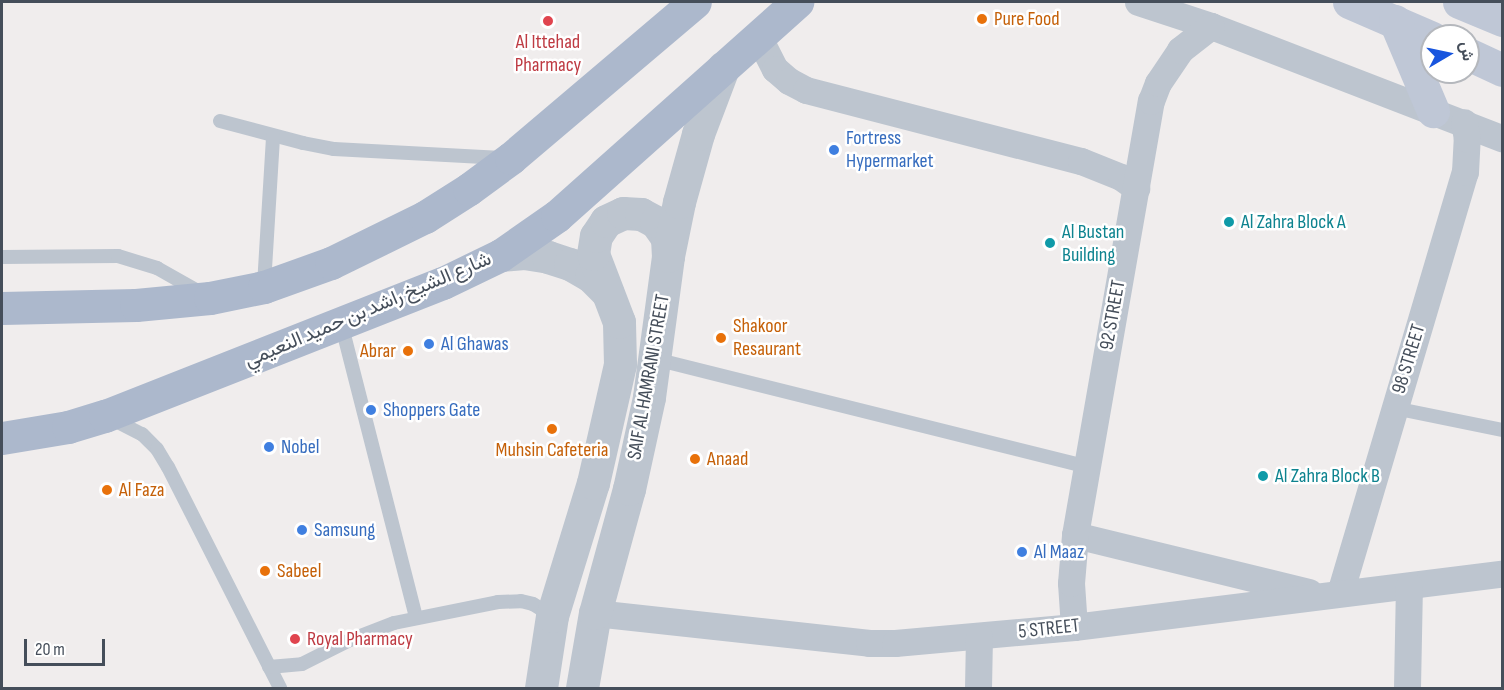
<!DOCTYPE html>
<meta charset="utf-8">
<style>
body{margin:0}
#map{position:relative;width:1504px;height:690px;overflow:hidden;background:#f0eded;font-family:"Sofia Sans Condensed",Vazirmatn,sans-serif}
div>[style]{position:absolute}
.service>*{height:14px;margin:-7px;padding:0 7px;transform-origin:7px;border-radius:7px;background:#bdc5cf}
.minor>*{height:27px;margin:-13.5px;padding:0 13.5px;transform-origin:13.5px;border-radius:13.5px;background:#bdc5cf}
.tertiary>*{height:33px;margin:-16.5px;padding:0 16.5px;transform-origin:16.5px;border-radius:16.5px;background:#bdc5cf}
.secondary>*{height:33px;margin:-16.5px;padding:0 16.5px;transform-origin:16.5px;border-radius:16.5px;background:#bfc7d6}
.primary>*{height:33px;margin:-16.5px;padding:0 16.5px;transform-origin:16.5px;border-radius:16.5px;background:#acb8cc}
.dots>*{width:16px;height:16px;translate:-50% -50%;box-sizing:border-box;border:3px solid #fff;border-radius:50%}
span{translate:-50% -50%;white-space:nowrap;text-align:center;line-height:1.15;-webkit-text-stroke:5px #fff;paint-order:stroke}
.food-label{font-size:20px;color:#c56008}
.left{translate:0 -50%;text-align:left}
.right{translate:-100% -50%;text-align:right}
.health-label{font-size:20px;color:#be3a42}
.shop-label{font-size:20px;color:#366cbe}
.culture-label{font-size:20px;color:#0d838f}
.street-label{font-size:20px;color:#454e5a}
.frame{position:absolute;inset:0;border:3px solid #454e5a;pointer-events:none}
.north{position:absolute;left:1420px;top:24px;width:60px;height:60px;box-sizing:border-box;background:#fff;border:2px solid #b5b8bd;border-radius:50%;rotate:81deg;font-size:16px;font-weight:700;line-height:24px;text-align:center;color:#454e5a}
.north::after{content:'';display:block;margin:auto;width:21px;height:27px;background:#1855de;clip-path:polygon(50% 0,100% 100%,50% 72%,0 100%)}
.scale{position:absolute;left:24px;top:639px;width:81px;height:27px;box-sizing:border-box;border:3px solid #454e5a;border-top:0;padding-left:8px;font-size:18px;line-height:21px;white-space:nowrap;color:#454e5a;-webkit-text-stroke:4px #fff;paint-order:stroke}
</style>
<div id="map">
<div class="service">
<i style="left:220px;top:121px;width:86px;rotate:14.8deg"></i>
<i style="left:303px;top:143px;width:32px;rotate:11deg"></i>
<i style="left:334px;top:149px;width:168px;rotate:3.1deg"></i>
<i style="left:2px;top:257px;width:116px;rotate:-0.5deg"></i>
<i style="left:118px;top:256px;width:41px;rotate:17.1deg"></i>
<i style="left:157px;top:268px;width:51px;rotate:29.6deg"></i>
<i style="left:264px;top:285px;width:149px;rotate:-86.5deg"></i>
<i style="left:341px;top:323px;width:303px;rotate:75.7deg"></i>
<i style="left:655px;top:359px;width:445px;rotate:14deg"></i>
<i style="left:1394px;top:408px;width:110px;rotate:11.5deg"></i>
<i style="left:112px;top:419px;width:34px;rotate:27deg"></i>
<i style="left:142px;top:434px;width:21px;rotate:45deg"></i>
<i style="left:157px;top:449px;width:21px;rotate:59deg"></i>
<i style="left:168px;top:467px;width:248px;rotate:63.1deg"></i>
<i style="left:269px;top:667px;width:33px;rotate:-5deg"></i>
<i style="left:302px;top:664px;width:54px;rotate:-26.6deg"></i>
<i style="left:350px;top:640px;width:47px;rotate:-21.1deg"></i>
<i style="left:394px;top:623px;width:106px;rotate:-11.4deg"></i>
<i style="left:498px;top:602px;width:23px;rotate:-2deg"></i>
<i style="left:521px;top:601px;width:12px;rotate:14deg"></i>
<i style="left:533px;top:604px;width:22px;rotate:32deg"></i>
</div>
<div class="minor">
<i style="left:1138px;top:2px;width:77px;rotate:18.2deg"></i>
<i style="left:1211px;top:26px;width:312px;rotate:21.1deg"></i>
<i style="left:758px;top:36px;width:37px;rotate:63deg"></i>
<i style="left:775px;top:69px;width:18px;rotate:41deg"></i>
<i style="left:789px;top:81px;width:19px;rotate:28deg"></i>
<i style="left:806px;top:90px;width:284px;rotate:14.5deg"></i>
<i style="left:1081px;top:161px;width:43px;rotate:21.8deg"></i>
<i style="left:1121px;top:177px;width:19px;rotate:36deg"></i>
<i style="left:1075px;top:535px;width:241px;rotate:13.7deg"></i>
<i style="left:1340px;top:593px;width:439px;rotate:-73.5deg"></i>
<i style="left:1465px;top:172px;width:33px;rotate:-87deg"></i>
<i style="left:1467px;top:139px;width:17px;rotate:-100deg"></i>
<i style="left:595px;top:613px;width:276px;rotate:6.2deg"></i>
<i style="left:869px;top:643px;width:26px"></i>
<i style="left:895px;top:643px;width:180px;rotate:-5.1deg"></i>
<i style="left:1074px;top:627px;width:431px;rotate:-7.1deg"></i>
<i style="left:1074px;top:627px;width:44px;rotate:-93.9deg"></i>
<i style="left:1071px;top:583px;width:48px;rotate:-85.2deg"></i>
<i style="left:1075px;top:535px;width:441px;rotate:-80.1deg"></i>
<i style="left:1151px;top:101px;width:19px;rotate:-69deg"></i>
<i style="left:1158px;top:83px;width:40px;rotate:-56deg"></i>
<i style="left:1180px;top:50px;width:39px;rotate:-38deg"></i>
<i style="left:978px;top:688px;width:51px;rotate:-88.9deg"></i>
<i style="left:1407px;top:688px;width:102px;rotate:-88.9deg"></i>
</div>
<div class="tertiary">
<i style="left:501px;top:255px;width:23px;rotate:-5deg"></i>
<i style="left:524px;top:253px;width:24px;rotate:9deg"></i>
<i style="left:548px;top:257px;width:23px;rotate:18deg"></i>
<i style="left:570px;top:264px;width:24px;rotate:30deg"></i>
<i style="left:591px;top:276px;width:23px;rotate:45deg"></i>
<i style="left:541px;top:688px;width:73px;rotate:-81.3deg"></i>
<i style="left:552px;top:616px;width:139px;rotate:-72.9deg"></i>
<i style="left:593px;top:483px;width:122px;rotate:-77.2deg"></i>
<i style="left:620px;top:364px;width:42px;rotate:-91.4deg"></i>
<i style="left:619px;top:322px;width:73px;rotate:-110.9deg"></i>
<i style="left:593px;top:254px;width:18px;rotate:-81deg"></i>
<i style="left:596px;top:236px;width:18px;rotate:-56deg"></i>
<i style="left:606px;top:221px;width:19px;rotate:-25deg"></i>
<i style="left:623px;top:213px;width:18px;rotate:3deg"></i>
<i style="left:641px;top:214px;width:17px;rotate:28deg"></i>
<i style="left:656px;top:222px;width:19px;rotate:55deg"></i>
<i style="left:667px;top:238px;width:18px;rotate:87deg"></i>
<i style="left:582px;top:688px;width:76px;rotate:-80.2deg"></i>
<i style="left:595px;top:613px;width:129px;rotate:-74.7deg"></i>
<i style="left:629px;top:489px;width:94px;rotate:-77.7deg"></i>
<i style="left:649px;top:397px;width:142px;rotate:-82.3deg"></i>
<i style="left:668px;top:256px;width:55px;rotate:-78.5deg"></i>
<i style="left:679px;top:202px;width:71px;rotate:-74.4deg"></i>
<i style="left:698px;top:134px;width:71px;rotate:-69.3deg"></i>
</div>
<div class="secondary">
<i style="left:1349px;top:2px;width:90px;rotate:23.4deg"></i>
<i style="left:1459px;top:2px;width:47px;rotate:22.7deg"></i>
<i style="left:1395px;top:21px;width:98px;rotate:67.1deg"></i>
<i style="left:1468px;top:54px;width:38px;rotate:25deg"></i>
</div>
<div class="primary">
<i style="left:2px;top:308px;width:134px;rotate:-1.3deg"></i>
<i style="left:136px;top:305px;width:74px;rotate:-5.4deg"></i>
<i style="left:210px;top:298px;width:55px;rotate:-11.5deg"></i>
<i style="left:264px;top:287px;width:71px;rotate:-19.7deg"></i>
<i style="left:331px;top:263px;width:105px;rotate:-26.1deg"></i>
<i style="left:425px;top:217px;width:52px;rotate:-32.5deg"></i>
<i style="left:469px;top:189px;width:52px;rotate:-36.4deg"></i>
<i style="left:511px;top:158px;width:241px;rotate:-40.3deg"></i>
<i style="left:2px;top:438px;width:67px;rotate:-9.5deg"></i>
<i style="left:68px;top:427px;width:39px;rotate:-17deg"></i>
<i style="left:105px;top:416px;width:363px;rotate:-21.5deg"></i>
<i style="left:443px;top:283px;width:64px;rotate:-25.8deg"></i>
<i style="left:501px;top:255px;width:68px;rotate:-34.9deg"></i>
<i style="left:557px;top:216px;width:322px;rotate:-41.7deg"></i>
</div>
<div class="dots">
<i style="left:982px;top:19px;background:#e8710a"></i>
<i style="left:548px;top:21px;background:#e0444e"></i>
<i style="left:834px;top:150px;background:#3f7fe0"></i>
<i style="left:1229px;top:222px;background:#0f9aa8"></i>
<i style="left:1050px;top:243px;background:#0f9aa8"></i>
<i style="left:721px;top:338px;background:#e8710a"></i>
<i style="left:429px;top:344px;background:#3f7fe0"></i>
<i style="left:408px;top:351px;background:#e8710a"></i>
<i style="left:371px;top:410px;background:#3f7fe0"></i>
<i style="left:552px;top:429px;background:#e8710a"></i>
<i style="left:269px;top:447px;background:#3f7fe0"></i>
<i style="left:695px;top:459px;background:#e8710a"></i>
<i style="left:1263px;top:476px;background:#0f9aa8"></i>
<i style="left:107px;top:490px;background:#e8710a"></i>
<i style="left:302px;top:530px;background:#3f7fe0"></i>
<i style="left:1022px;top:552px;background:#3f7fe0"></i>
<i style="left:265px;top:571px;background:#e8710a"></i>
<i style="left:295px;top:639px;background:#e0444e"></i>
</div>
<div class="food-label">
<span class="left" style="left:994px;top:19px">Pure Food</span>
<span class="left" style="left:733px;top:338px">Shakoor<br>Resaurant</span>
<span class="right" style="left:396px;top:351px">Abrar</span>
<span style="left:552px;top:450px">Muhsin Cafeteria</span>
<span class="left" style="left:707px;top:459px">Anaad</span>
<span class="left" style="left:119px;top:490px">Al Faza</span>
<span class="left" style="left:277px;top:571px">Sabeel</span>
</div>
<div class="health-label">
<span style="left:548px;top:54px">Al Ittehad<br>Pharmacy</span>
<span class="left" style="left:307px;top:639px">Royal Pharmacy</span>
</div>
<div class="shop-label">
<span class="left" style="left:846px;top:150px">Fortress<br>Hypermarket</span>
<span class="left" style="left:441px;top:344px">Al Ghawas</span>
<span class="left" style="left:383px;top:410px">Shoppers Gate</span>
<span class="left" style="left:281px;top:447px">Nobel</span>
<span class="left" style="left:314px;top:530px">Samsung</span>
<span class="left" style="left:1034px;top:552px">Al Maaz</span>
</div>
<div class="culture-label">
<span class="left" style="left:1241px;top:222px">Al Zahra Block A</span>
<span class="left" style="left:1062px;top:244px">Al Bustan<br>Building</span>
<span class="left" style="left:1275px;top:476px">Al Zahra Block B</span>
</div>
<div class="street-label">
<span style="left:368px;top:310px;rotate:-23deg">شارع الشيخ راشد بن حميد النعيمي</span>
<span style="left:1113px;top:315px;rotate:-80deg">92 STREET</span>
<span style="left:1409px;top:359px;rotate:-73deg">98 STREET</span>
<span style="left:649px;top:377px;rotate:-80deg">SAIF AL HAMRANI STREET</span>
<span style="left:1049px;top:629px;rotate:-6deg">5 STREET</span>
</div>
<div class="frame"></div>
<div class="north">ش</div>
<div class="scale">20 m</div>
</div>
